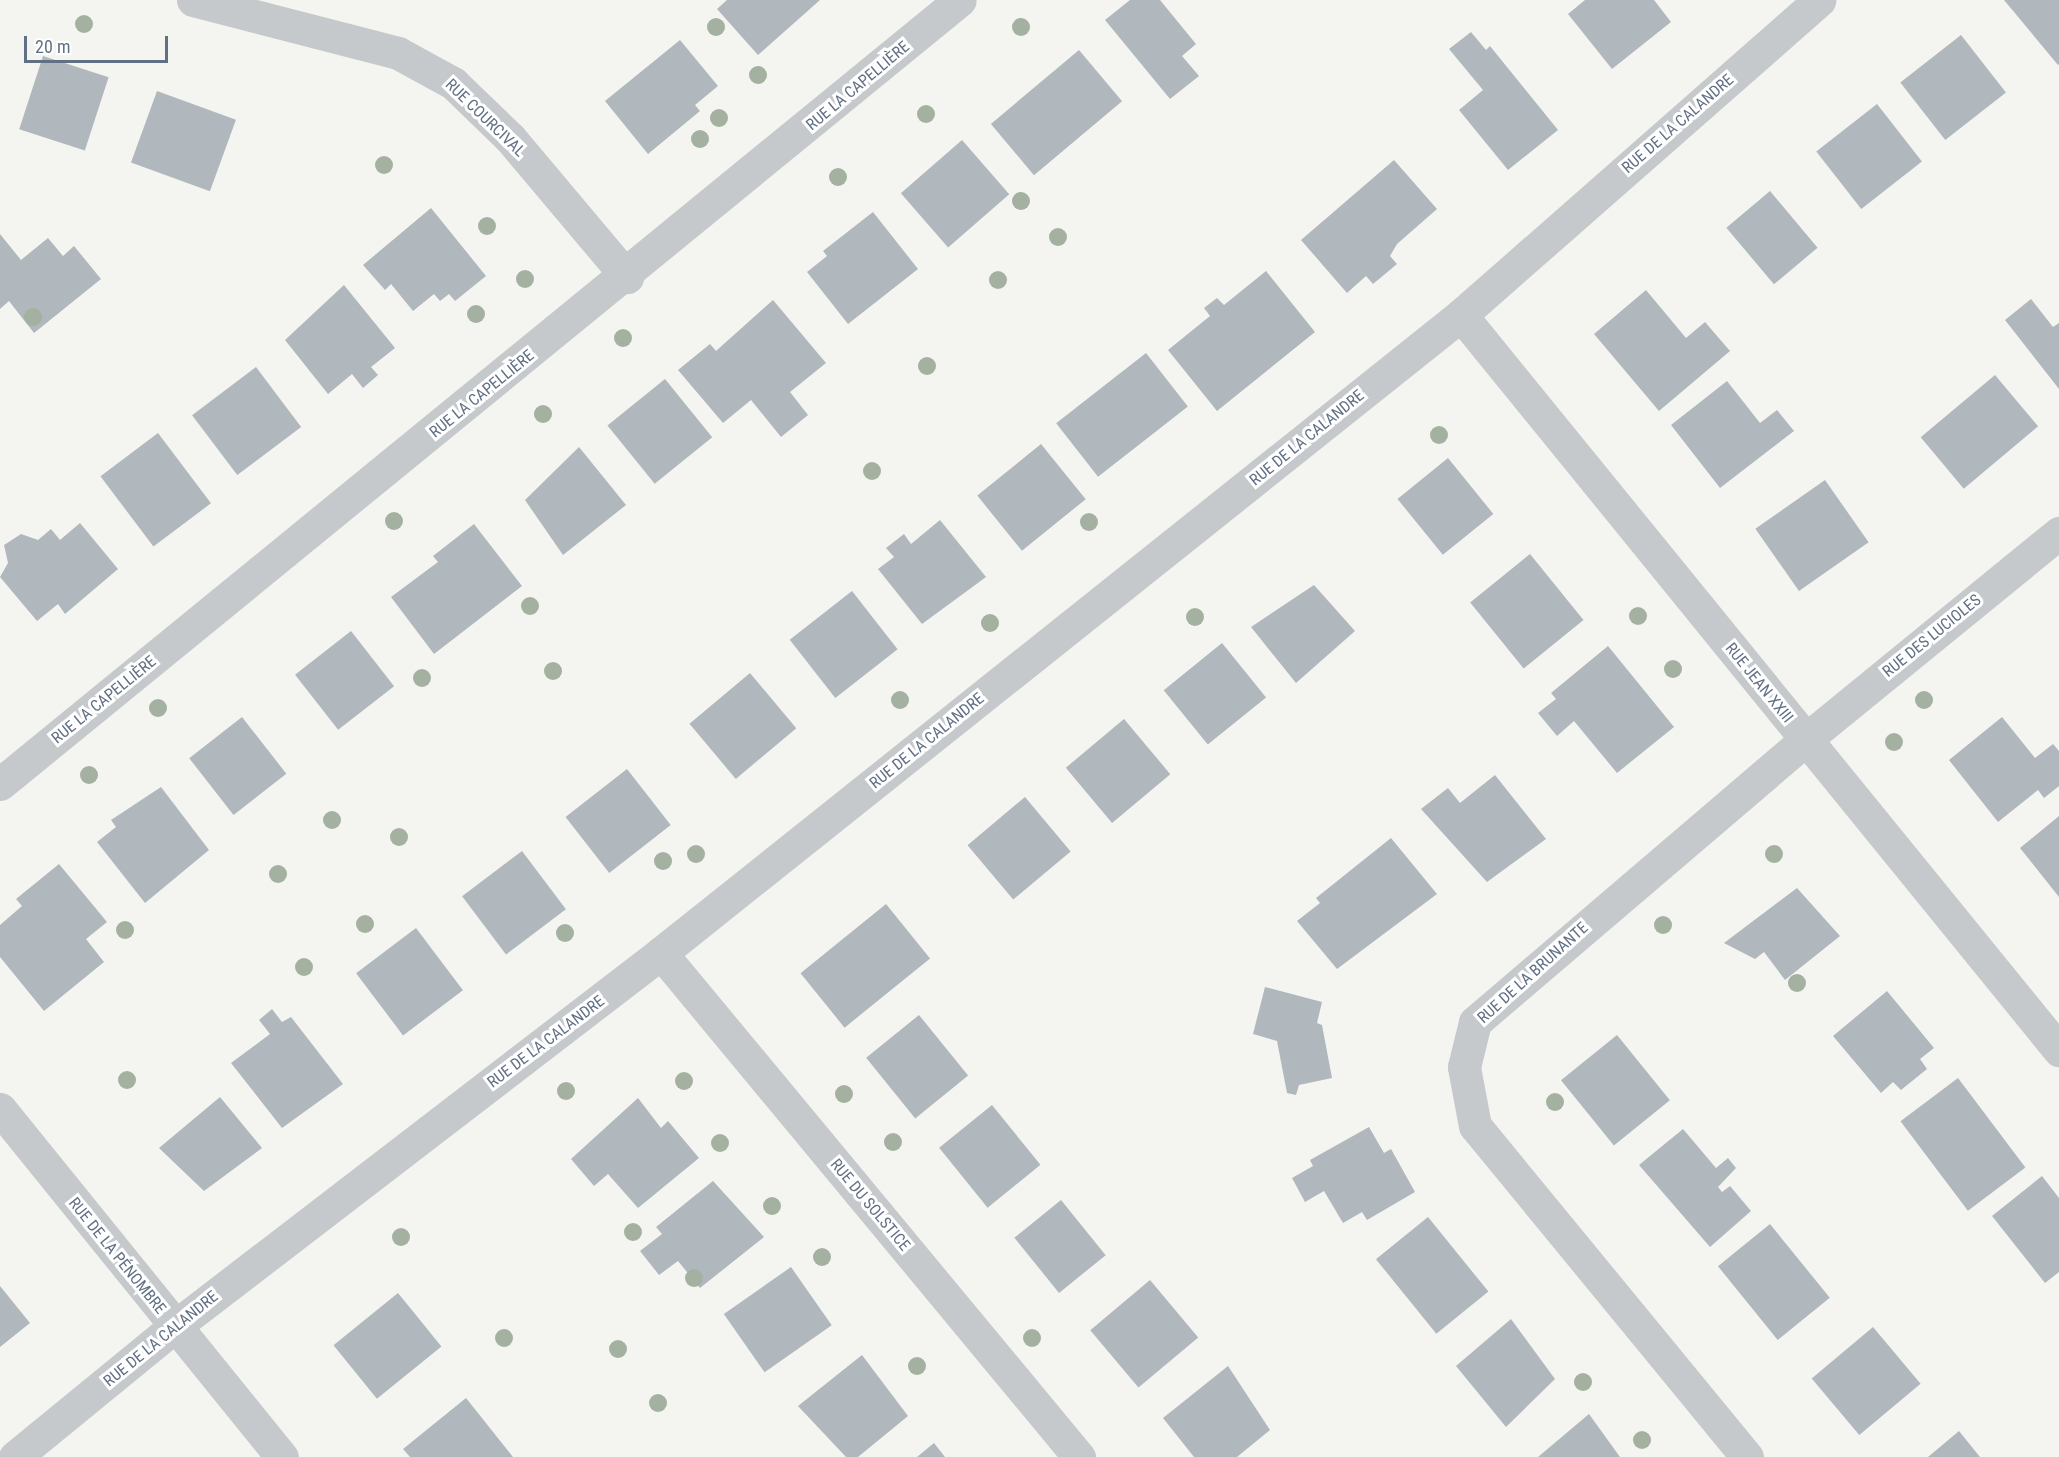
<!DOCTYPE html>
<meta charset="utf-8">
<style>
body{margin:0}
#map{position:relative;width:2059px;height:1457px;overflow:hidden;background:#f4f5f0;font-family:"Roboto Condensed",sans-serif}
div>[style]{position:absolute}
.building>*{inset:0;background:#b0b7bd;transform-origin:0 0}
.minor>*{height:33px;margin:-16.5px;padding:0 16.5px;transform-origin:16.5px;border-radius:16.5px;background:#c6c9cc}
.trees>*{width:18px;height:18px;margin:-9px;border-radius:50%;background:#a4b1a1}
span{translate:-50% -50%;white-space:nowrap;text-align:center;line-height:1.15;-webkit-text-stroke:6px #fff;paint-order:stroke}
.street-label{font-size:16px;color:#617084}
.scale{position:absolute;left:24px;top:36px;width:144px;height:27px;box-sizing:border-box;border:3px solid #617084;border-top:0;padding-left:8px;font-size:18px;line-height:21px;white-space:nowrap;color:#617084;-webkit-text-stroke:4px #fff;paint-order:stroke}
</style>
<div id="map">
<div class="building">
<i style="clip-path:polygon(727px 0,820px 0,758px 55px,717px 9px)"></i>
<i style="clip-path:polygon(1130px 0,1160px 0,1196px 44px,1182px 56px,1199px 76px,1170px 99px,1105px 20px)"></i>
<i style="clip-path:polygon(1585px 0,1654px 0,1671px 22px,1612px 69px,1568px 14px)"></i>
<i style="clip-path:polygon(2004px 0,2059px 0,2059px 64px,2058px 65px)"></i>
<i style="clip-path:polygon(1471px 32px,1486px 50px,1490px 46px,1558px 130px,1508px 170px,1459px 110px,1483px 90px,1449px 49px)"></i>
<i style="left:1961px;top:35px;width:73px;height:77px;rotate:52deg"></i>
<i style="clip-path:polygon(680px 40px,718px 86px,695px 105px,700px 111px,648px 154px,605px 101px)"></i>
<i style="left:1079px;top:50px;width:67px;height:115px;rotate:50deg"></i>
<i style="left:43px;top:56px;width:69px;height:77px;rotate:18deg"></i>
<i style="left:157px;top:91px;width:84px;height:76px;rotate:20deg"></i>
<i style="left:1877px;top:104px;width:73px;height:77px;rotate:52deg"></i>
<i style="left:962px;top:140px;width:72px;height:81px;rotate:49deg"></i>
<i style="clip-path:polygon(1394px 160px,1437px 209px,1397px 244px,1390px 256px,1397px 264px,1373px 284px,1366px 276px,1347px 293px,1301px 240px)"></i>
<i style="left:1770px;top:191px;width:74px;height:57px;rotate:50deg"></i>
<i style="clip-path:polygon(431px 208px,486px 276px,455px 301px,449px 294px,440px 301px,434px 294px,413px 311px,391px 284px,385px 290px,363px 265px)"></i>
<i style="clip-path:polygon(873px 212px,918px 269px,848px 324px,807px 272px,827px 256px,823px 251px)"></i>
<i style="clip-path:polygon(0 234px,21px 260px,48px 238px,63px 256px,74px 246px,101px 279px,34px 333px,9px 301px,0 309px)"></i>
<i style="clip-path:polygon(1266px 271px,1315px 332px,1217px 411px,1168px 350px,1210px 316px,1204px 308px,1217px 298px,1224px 305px)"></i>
<i style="clip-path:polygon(344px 285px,395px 348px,371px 367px,378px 375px,363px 388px,352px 374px,328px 394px,285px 340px)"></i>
<i style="clip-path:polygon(1646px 290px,1686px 338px,1705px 322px,1730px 351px,1659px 411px,1594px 334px)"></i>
<i style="clip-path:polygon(2031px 299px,2053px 327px,2059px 323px,2059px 389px,2005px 320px)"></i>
<i style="clip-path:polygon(773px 300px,826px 363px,790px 392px,808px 415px,781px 437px,751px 400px,723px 423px,678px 370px,710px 344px,716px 351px)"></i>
<i style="left:1146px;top:353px;width:68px;height:114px;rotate:52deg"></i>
<i style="left:256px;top:367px;width:75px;height:80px;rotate:53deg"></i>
<i style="left:1995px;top:375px;width:67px;height:97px;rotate:50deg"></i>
<i style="left:665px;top:379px;width:75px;height:74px;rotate:51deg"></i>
<i style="clip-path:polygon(1727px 381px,1760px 423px,1777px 410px,1794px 431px,1720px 488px,1671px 425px)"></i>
<i style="left:158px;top:433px;width:88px;height:72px;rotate:53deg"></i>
<i style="left:1041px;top:444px;width:71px;height:82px;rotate:51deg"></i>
<i style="clip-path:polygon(579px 447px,626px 505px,563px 555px,525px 500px)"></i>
<i style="left:1448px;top:458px;width:72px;height:65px;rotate:51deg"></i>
<i style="left:1825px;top:480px;width:76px;height:85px;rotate:55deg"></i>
<i style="clip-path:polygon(940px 520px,986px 577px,922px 624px,878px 569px,894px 557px,886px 548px,904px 534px,911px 544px)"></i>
<i style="clip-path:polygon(80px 523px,118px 569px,65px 614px,58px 604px,37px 621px,0 577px,8px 563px,4px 545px,21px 534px,38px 540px,51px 529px,60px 540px)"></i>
<i style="clip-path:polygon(474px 524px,522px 586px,434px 654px,391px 597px,438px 562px,433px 556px)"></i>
<i style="left:1530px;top:554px;width:85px;height:77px;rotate:51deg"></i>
<i style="clip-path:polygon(1314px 585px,1355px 631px,1296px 683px,1251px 627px)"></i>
<i style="left:852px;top:591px;width:74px;height:79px;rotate:52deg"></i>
<i style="left:351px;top:631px;width:70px;height:71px;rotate:52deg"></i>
<i style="left:1222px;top:643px;width:70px;height:75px;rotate:51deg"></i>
<i style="clip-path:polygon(1608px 646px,1674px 727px,1617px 773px,1574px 721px,1557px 736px,1538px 713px,1556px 699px,1551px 693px)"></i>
<i style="left:750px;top:673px;width:72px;height:79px;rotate:50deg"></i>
<i style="left:242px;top:717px;width:72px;height:67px;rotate:52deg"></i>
<i style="clip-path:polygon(2002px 717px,2035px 758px,2053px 744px,2059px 751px,2059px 786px,2044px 798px,2038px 790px,1998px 822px,1949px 760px)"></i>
<i style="left:1124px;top:719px;width:72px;height:76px;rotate:50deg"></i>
<i style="left:627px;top:769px;width:71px;height:78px;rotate:52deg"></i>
<i style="clip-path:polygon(1495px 775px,1546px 839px,1487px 882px,1421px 809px,1448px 788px,1460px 803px)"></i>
<i style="clip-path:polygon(161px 787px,209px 850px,145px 903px,97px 842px,116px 827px,111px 820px)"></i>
<i style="left:1025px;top:797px;width:71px;height:75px;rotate:50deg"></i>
<i style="clip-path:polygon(2059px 816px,2059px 897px,2020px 848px)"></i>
<i style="clip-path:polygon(1391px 838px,1437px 894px,1337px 969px,1297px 921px,1320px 903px,1316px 898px)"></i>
<i style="left:522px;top:851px;width:73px;height:75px;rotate:53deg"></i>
<i style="clip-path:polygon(59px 864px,107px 922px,86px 939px,104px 962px,44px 1011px,0 957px,0 925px,22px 906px,16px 899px)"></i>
<i style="clip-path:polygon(1797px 888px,1840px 936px,1785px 980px,1764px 952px,1755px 959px,1724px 943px)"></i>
<i style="left:886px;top:904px;width:70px;height:110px;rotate:51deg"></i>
<i style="left:416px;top:928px;width:78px;height:75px;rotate:53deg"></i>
<i style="clip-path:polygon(1265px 987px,1322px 1002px,1317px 1023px,1322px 1025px,1332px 1078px,1299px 1085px,1296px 1095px,1287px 1093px,1277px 1041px,1253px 1034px)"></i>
<i style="clip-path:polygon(1887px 991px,1934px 1048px,1920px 1059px,1927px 1069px,1901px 1090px,1893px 1082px,1881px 1093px,1833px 1036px)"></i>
<i style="clip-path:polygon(272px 1009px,282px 1022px,291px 1017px,343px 1084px,282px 1128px,231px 1063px,270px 1034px,259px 1020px)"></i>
<i style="left:919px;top:1015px;width:78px;height:68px;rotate:51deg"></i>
<i style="left:1617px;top:1035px;width:84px;height:72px;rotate:51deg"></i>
<i style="left:1958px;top:1078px;width:112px;height:72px;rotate:53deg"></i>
<i style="clip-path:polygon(220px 1097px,262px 1148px,204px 1191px,159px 1148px)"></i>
<i style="clip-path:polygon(638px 1098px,661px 1128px,668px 1121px,699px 1158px,638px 1208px,608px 1174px,594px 1186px,571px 1159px)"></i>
<i style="left:992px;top:1105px;width:77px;height:68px;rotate:51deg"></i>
<i style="clip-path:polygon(1369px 1127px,1384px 1153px,1391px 1149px,1415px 1192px,1367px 1220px,1362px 1212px,1343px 1223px,1324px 1191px,1305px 1202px,1292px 1178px,1313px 1166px,1310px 1160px)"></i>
<i style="clip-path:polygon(1683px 1129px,1716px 1168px,1728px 1158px,1736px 1168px,1718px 1187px,1722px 1192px,1730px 1186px,1751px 1211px,1710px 1247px,1639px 1165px)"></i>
<i style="clip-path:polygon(2042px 1176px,2059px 1198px,2059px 1272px,2045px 1283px,1992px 1216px)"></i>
<i style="clip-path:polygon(713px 1181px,764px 1237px,700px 1288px,678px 1261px,659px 1275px,640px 1251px,662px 1234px,656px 1227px)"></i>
<i style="left:1061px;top:1200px;width:71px;height:60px;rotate:51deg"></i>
<i style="left:1428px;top:1217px;width:96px;height:67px;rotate:51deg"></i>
<i style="left:1770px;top:1224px;width:95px;height:67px;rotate:51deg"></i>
<i style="left:791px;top:1267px;width:71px;height:82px;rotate:55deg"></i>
<i style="left:1150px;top:1280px;width:75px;height:78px;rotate:50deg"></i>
<i style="clip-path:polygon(0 1286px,30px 1323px,0 1347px)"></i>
<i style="left:398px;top:1293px;width:69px;height:83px;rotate:51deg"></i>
<i style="clip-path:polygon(1511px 1319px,1555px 1379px,1506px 1427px,1456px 1366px)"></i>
<i style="left:1873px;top:1327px;width:74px;height:80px;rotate:50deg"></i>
<i style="clip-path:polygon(862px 1355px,908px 1416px,858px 1457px,846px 1457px,798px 1406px)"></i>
<i style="clip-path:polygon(1228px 1366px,1270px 1430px,1237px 1457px,1194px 1457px,1163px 1418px)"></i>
<i style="clip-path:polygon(466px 1398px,513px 1457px,410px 1457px,403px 1449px)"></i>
<i style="clip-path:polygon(1589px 1414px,1620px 1457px,1538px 1457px)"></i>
<i style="clip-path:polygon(1959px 1431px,1980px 1457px,1928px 1457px)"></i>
<i style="clip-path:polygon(934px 1443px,945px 1457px,917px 1457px)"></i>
</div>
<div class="minor">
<i style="left:193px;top:0;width:212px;rotate:14.5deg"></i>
<i style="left:398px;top:53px;width:63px;rotate:28.6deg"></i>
<i style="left:453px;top:83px;width:79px;rotate:44deg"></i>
<i style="left:510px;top:138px;width:182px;rotate:49.9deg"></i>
<i style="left:1461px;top:315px;width:948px;rotate:50.87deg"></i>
<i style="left:0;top:784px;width:1239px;rotate:-39.24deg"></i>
<i style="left:661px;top:953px;width:655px;rotate:50.33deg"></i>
<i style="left:0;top:1109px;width:448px;rotate:51deg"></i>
<i style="left:15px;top:1457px;width:205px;rotate:-39.3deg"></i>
<i style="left:174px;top:1327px;width:614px;rotate:-37.52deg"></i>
<i style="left:661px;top:953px;width:1023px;rotate:-38.57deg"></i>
<i style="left:1461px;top:315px;width:477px;rotate:-41.3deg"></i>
<i style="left:1747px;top:1457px;width:428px;rotate:-129.4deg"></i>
<i style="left:1475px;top:1126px;width:60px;rotate:-100.6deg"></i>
<i style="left:1464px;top:1067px;width:46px;rotate:-76.3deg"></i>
<i style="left:1475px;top:1022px;width:434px;rotate:-40.5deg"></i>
<i style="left:1805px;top:740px;width:328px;rotate:-39.2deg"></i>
</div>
<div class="trees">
<i style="left:84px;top:24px"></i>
<i style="left:716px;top:27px"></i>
<i style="left:1021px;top:27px"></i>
<i style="left:758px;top:75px"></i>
<i style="left:926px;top:114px"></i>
<i style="left:719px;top:118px"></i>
<i style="left:700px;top:139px"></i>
<i style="left:384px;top:165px"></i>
<i style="left:838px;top:177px"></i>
<i style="left:1021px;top:201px"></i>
<i style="left:487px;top:226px"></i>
<i style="left:1058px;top:237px"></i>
<i style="left:525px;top:279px"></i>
<i style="left:998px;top:280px"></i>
<i style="left:476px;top:314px"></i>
<i style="left:33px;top:317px"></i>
<i style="left:623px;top:338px"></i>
<i style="left:927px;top:366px"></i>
<i style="left:543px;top:414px"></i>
<i style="left:1439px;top:435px"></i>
<i style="left:872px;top:471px"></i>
<i style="left:394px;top:521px"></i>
<i style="left:1089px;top:522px"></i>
<i style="left:530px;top:606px"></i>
<i style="left:1638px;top:616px"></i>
<i style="left:1195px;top:617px"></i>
<i style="left:990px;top:623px"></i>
<i style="left:1673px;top:669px"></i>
<i style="left:553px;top:671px"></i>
<i style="left:422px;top:678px"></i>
<i style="left:900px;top:700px"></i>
<i style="left:1924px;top:700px"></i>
<i style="left:158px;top:708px"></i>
<i style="left:1894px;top:742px"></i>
<i style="left:89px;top:775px"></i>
<i style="left:332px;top:820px"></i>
<i style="left:399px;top:837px"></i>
<i style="left:696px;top:854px"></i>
<i style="left:1774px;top:854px"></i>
<i style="left:663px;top:861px"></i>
<i style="left:278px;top:874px"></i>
<i style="left:365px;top:924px"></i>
<i style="left:1663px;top:925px"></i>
<i style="left:125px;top:930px"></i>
<i style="left:565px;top:933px"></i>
<i style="left:304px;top:967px"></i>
<i style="left:1797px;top:983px"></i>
<i style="left:127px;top:1080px"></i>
<i style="left:684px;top:1081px"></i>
<i style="left:566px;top:1091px"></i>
<i style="left:844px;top:1094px"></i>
<i style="left:1555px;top:1102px"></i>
<i style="left:893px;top:1142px"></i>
<i style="left:720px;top:1143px"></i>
<i style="left:772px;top:1206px"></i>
<i style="left:633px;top:1232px"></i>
<i style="left:401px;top:1237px"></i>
<i style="left:822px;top:1257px"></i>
<i style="left:694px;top:1278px"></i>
<i style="left:504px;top:1338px"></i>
<i style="left:1032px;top:1338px"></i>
<i style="left:618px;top:1349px"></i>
<i style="left:917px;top:1366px"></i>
<i style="left:1583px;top:1382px"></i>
<i style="left:658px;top:1403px"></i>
<i style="left:1642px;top:1440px"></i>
</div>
<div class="street-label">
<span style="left:858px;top:86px;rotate:-40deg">RUE LA CAPELLIÈRE</span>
<span style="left:485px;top:118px;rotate:44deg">RUE COURCIVAL</span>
<span style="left:1678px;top:124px;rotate:-41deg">RUE DE LA CALANDRE</span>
<span style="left:482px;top:394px;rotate:-39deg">RUE LA CAPELLIÈRE</span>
<span style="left:1307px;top:438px;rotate:-39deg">RUE DE LA CALANDRE</span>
<span style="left:1932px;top:636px;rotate:-39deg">RUE DES LUCIOLES</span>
<span style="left:1759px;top:683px;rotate:51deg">RUE JEAN XXIII</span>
<span style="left:104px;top:700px;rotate:-39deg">RUE LA CAPELLIÈRE</span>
<span style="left:927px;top:741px;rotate:-39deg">RUE DE LA CALANDRE</span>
<span style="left:1533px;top:973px;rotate:-42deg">RUE DE LA BRUNANTE</span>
<span style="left:546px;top:1042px;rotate:-37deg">RUE DE LA CALANDRE</span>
<span style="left:870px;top:1205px;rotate:50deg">RUE DU SOLSTICE</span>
<span style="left:117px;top:1256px;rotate:51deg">RUE DE LA PÉNOMBRE</span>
<span style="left:161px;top:1339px;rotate:-39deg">RUE DE LA CALANDRE</span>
</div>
<div class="scale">20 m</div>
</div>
